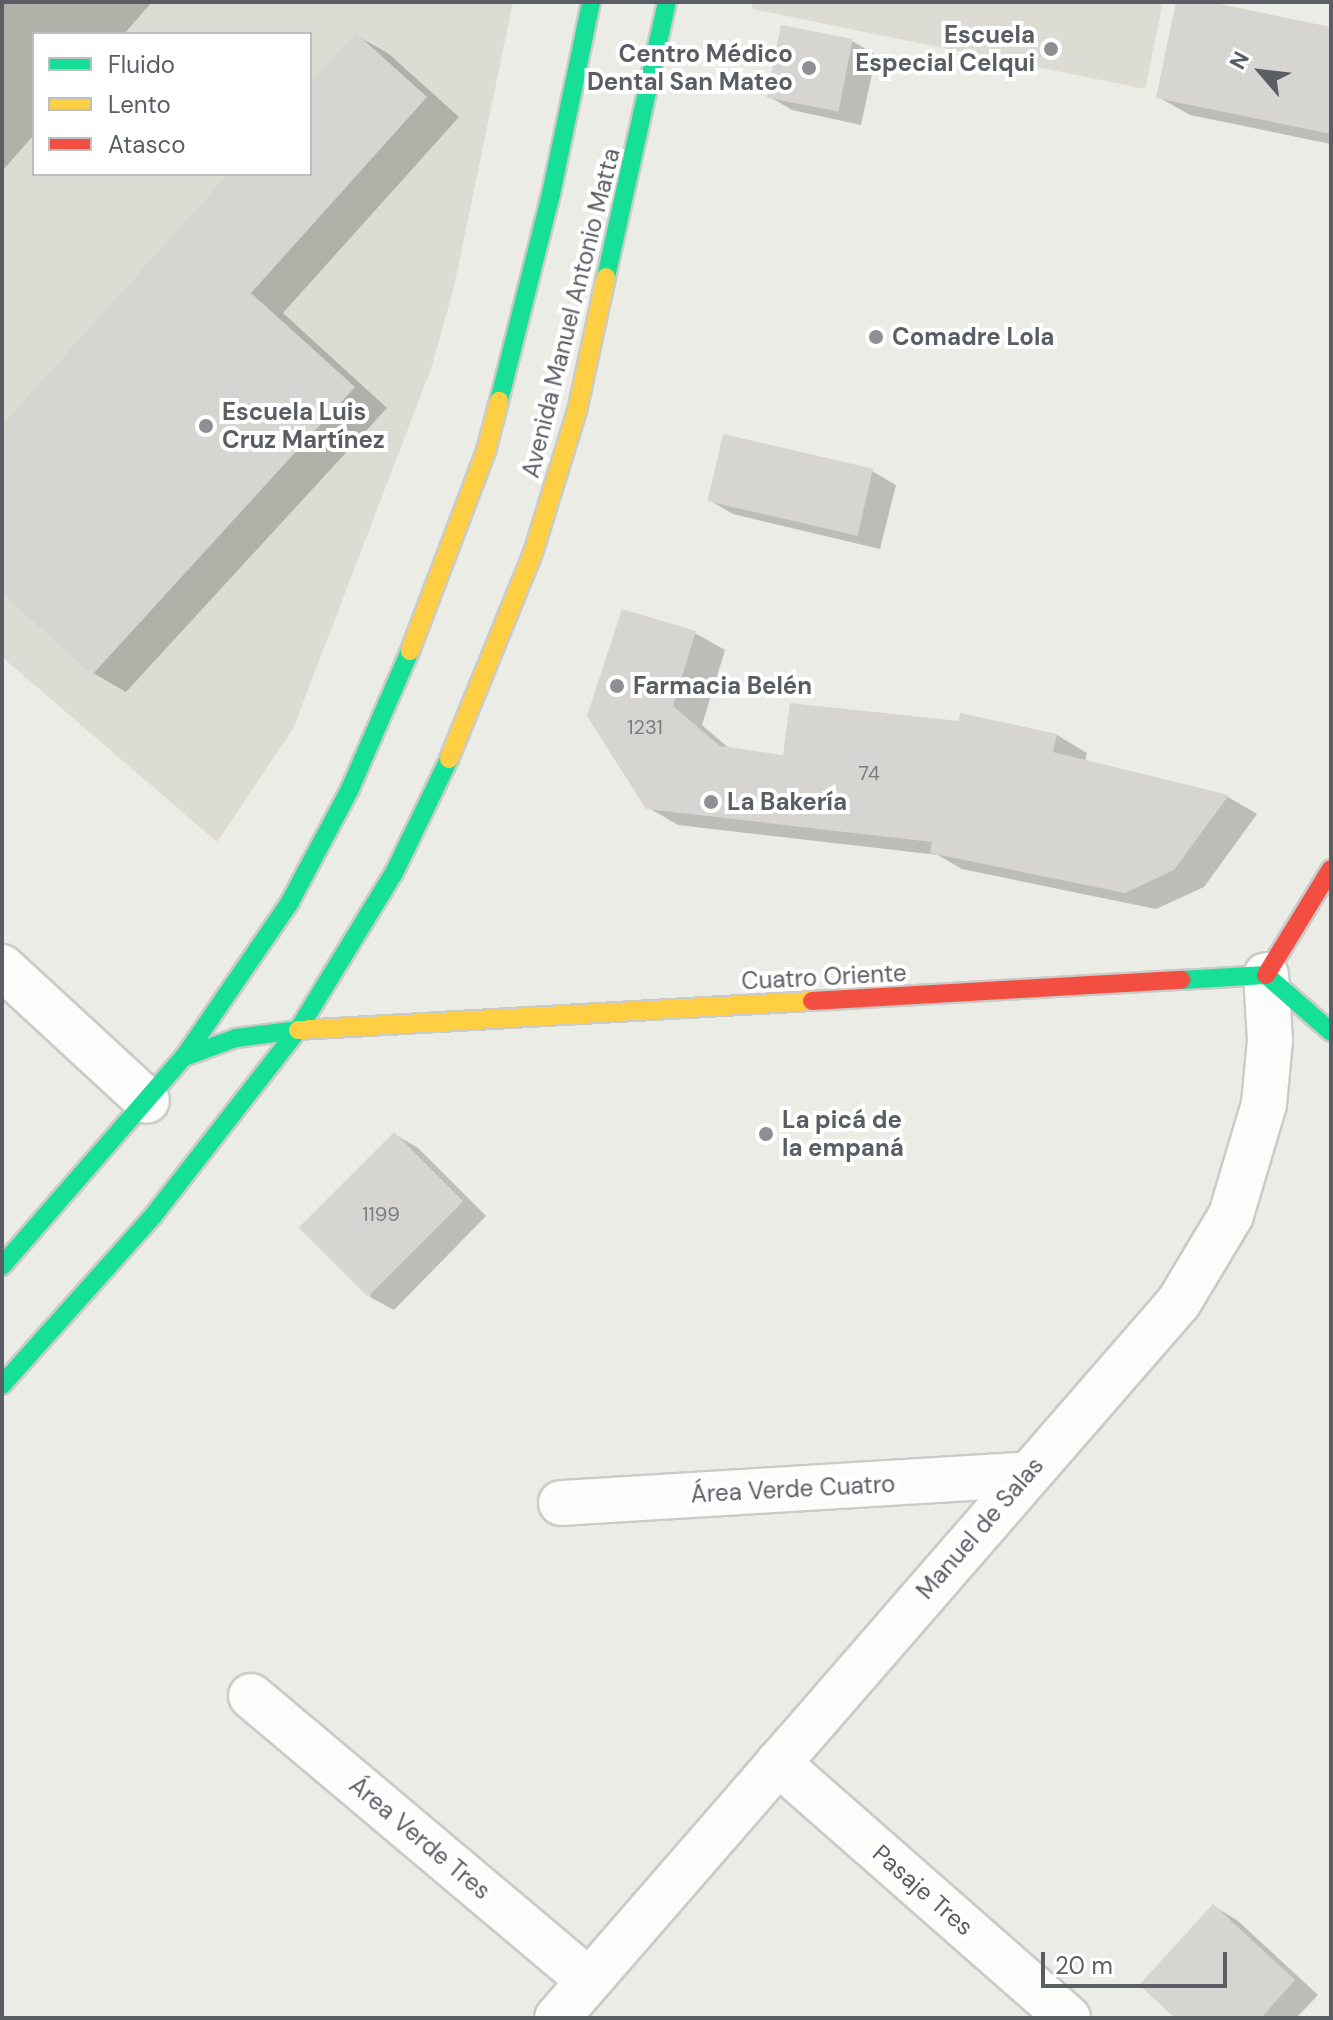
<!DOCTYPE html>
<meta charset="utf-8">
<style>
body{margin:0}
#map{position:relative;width:1333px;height:2020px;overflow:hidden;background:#ecece6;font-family:"DM Sans",sans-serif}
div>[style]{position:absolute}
.education>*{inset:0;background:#dddcd4}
.shadow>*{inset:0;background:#0003}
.building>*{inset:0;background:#d6d5d1;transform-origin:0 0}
.roads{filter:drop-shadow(2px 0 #cacac9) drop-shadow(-2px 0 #cacac9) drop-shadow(0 2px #cacac9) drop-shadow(0 -2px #cacac9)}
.street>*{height:44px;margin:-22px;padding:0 22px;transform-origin:22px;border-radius:22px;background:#fcfcfb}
.fast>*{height:18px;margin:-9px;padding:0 9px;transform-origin:9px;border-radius:9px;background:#16e098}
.slow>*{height:18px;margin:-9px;padding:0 9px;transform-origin:9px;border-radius:9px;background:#ffcf43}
.jam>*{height:18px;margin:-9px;padding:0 9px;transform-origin:9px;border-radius:9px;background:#f24e42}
.dots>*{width:22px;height:22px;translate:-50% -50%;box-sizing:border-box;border:4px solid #fff;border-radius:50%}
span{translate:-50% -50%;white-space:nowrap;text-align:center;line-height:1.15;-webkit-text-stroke:8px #fff;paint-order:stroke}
.number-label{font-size:20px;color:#7a7c80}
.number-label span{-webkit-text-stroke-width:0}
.poi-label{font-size:24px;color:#5b5d65;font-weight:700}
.right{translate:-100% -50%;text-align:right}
.left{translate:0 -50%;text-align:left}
.street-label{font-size:24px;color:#5b5d65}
.frame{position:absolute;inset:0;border:4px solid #5b5d65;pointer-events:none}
.legend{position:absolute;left:32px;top:32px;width:280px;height:144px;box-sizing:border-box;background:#fff;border:2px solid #bdbec1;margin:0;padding:10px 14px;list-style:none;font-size:24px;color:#5b5d65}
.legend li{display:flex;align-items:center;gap:16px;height:40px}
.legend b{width:40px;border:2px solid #bdbec1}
.north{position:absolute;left:1221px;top:32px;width:80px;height:80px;-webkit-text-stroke:6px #fff;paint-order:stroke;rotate:298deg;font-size:22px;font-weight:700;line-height:32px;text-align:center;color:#5b5d65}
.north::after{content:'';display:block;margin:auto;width:28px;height:36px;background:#5b5d65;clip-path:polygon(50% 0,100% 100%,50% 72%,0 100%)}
.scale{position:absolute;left:1041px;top:1952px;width:186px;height:36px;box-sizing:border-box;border:4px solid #5b5d65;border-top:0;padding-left:10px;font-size:24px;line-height:28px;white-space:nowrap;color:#5b5d65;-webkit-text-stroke:6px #fff;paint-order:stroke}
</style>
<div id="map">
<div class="education">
<i style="clip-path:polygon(evenodd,2px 2px,513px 2px,454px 287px,432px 366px,293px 729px,217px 842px,2px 657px,2px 2px,34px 34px,310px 34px,310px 174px,34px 174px,34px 34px)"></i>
<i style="clip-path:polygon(753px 2px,1163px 2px,1145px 89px,752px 9px)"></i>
</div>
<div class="shadow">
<i style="clip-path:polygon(2px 2px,152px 2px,124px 34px,34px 34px,34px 135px,2px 171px)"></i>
<i style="clip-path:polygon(1178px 2px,1331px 29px,1331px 144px,1190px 115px,1158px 97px)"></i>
<i style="clip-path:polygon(356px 35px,389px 54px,459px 117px,283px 313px,387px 408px,126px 692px,93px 673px,2px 590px,2px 428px,231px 174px,310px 174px,310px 86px)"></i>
<i style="clip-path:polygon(852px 41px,876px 55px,861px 125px,792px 110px,768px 96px)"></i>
<i style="clip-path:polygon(872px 471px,896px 485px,880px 549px,733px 514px,709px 500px)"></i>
<i style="clip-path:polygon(695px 633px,725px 650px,702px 725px,731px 750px,785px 757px,960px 723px,962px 716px,1057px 735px,1087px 753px,1085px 762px,1228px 797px,1257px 814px,1204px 887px,1156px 909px,962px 869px,938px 855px,678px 825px,647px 807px,589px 716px)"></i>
<i style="clip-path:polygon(394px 1134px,418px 1148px,486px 1216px,394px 1310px,370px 1297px)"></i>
<i style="clip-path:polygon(1213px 1906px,1237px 1920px,1318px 1995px,1296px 2018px,1178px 2018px)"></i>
</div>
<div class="building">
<i style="clip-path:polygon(1176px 2px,1210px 2px,1331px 27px,1331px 134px,1156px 98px)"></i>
<i style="left:781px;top:25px;width:73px;height:74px;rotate:11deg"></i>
<i style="clip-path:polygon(356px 33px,427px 97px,251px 293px,355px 387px,92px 675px,2px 593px,2px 425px,228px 174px,310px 174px,310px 83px)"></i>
<i style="left:723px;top:434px;width:154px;height:69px;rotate:13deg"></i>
<i style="clip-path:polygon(622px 609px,696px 631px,673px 706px,720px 746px,783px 755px,790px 703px,959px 721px,960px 713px,1057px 734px,1053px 752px,1229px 795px,1174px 870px,1125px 893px,930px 853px,932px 842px,646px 809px,587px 716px)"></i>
<i style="left:394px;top:1132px;width:98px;height:135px;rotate:45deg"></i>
<i style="clip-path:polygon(1213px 1904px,1295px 1980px,1261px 2018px,1175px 2018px,1139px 1985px)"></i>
</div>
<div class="roads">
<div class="street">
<i style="left:2px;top:967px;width:197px;rotate:42.7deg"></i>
<i style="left:561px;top:1503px;width:465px;rotate:-3.5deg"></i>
<i style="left:251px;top:1696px;width:442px;rotate:40.1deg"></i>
<i style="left:778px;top:1763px;width:386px;rotate:41.3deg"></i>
<i style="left:557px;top:2018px;width:948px;rotate:-49.02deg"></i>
<i style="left:1179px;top:1302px;width:101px;rotate:-59.1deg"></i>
<i style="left:1231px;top:1215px;width:116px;rotate:-73.4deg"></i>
<i style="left:1264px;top:1104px;width:64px;rotate:-84.6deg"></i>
<i style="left:1270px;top:1040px;width:65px;rotate:-93.5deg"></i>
</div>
<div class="fast">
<i style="left:606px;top:277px;width:282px;rotate:-77.5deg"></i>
<i style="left:499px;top:401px;width:213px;rotate:-75.9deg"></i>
<i style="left:551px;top:194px;width:196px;rotate:-78.2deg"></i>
<i style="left:1181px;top:980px;width:85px;rotate:-3.4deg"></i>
<i style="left:1266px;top:975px;width:86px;rotate:41.2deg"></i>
<i style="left:184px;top:1057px;width:55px;rotate:-20.1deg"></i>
<i style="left:236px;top:1038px;width:63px;rotate:-7.4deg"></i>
<i style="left:2px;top:1266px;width:277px;rotate:-49deg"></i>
<i style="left:184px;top:1057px;width:188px;rotate:-55.6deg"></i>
<i style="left:290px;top:902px;width:128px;rotate:-62deg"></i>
<i style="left:350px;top:789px;width:150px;rotate:-66.5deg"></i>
<i style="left:2px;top:1385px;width:227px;rotate:-48.2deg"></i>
<i style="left:153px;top:1216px;width:236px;rotate:-52.1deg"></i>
<i style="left:298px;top:1030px;width:184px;rotate:-58.6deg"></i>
<i style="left:394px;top:873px;width:127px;rotate:-64.2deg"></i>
</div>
<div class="slow">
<i style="left:410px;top:651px;width:214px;rotate:-69.2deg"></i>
<i style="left:486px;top:451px;width:52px;rotate:-75.4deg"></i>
<i style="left:449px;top:759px;width:222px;rotate:-67.8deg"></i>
<i style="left:533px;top:553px;width:149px;rotate:-72.8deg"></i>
<i style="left:577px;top:411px;width:137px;rotate:-77.8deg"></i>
<i style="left:298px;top:1030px;width:515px;rotate:-3.23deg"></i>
</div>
<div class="jam">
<i style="left:1266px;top:975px;width:124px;rotate:-58.5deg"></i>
<i style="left:812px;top:1001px;width:370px;rotate:-3.3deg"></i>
</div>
</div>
<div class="dots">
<i style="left:1051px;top:49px;background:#8e8f92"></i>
<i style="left:809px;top:68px;background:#8e8f92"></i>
<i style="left:876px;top:337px;background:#8e8f92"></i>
<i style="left:206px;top:426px;background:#8e8f92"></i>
<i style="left:617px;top:686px;background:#8e8f92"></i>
<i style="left:711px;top:802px;background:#8e8f92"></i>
<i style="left:766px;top:1134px;background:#8e8f92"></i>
</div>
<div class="number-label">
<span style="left:645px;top:727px">1231</span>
<span style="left:869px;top:773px">74</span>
<span style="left:381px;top:1214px">1199</span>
</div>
<div class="poi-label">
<span class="right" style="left:1035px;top:49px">Escuela<br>Especial Celqui</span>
<span class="right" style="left:793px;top:68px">Centro Médico<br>Dental San Mateo</span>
<span class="left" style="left:892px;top:337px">Comadre Lola</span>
<span class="left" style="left:222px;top:426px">Escuela Luis<br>Cruz Martínez</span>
<span class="left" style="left:633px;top:686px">Farmacia Belén</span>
<span class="left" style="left:727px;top:802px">La Bakería</span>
<span class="left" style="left:782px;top:1134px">La picá de<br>la empaná</span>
</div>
<div class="street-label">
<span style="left:571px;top:313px;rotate:-76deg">Avenida Manuel Antonio Matta</span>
<span style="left:824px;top:977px;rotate:-3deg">Cuatro Oriente</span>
<span style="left:793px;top:1489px;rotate:-3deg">Área Verde Cuatro</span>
<span style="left:980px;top:1528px;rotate:-49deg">Manuel de Salas</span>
<span style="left:420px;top:1838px;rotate:40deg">Área Verde Tres</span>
<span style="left:923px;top:1890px;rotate:41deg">Pasaje Tres</span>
</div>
<div class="frame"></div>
<ul class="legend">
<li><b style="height:10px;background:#16e098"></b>Fluido</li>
<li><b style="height:10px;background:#ffcf43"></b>Lento</li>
<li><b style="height:10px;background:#f24e42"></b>Atasco</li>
</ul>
<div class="north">N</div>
<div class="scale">20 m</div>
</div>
